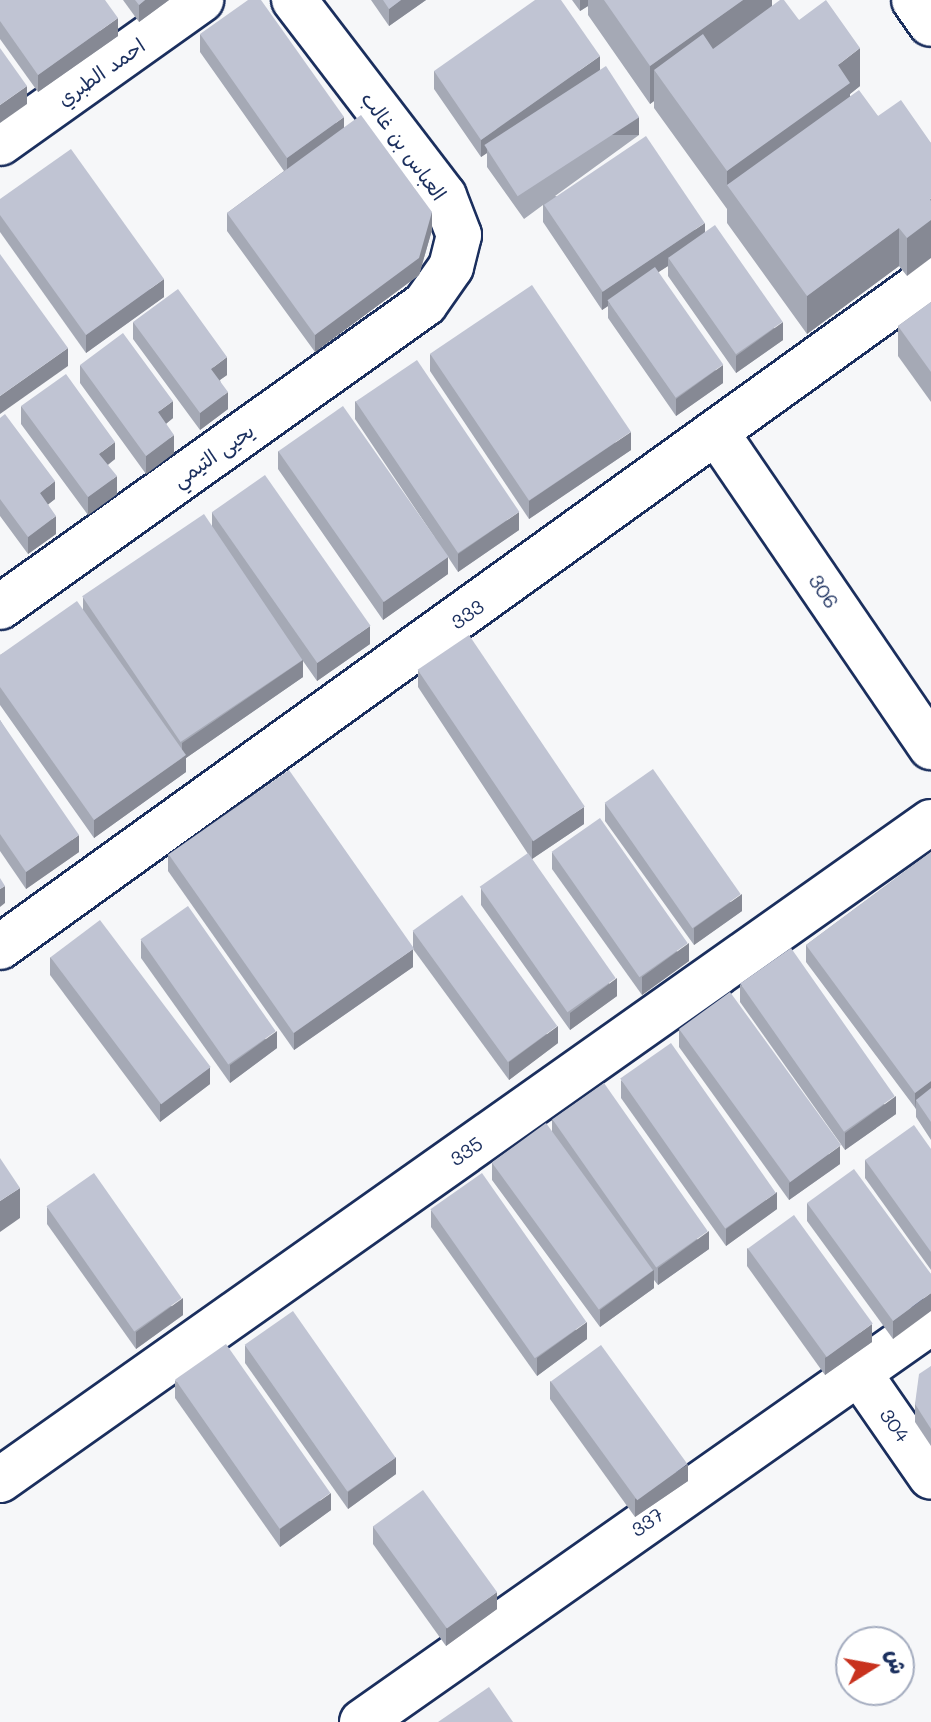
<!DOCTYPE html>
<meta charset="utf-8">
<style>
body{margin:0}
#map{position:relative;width:931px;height:1722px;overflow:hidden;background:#f6f7f9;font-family:Mali,"Playpen Sans Arabic",sans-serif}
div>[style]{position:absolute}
.roads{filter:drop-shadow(2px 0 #1b2f5e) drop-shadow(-2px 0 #1b2f5e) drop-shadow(0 2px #1b2f5e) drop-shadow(0 -2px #1b2f5e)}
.minor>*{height:44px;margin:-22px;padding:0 22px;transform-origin:22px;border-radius:22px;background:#fff}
.wall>*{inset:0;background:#a5a9b5}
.shaded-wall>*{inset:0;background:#868994;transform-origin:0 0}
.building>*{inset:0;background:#c0c4d3;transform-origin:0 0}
span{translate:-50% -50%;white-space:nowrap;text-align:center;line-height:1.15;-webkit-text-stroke:7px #fff;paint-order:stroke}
.street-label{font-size:20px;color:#1b2f5e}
.north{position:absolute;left:835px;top:1626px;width:80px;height:80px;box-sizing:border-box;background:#fff;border:2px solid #a4acbf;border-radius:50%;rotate:79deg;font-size:22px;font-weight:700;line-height:32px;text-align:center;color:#1b2f5e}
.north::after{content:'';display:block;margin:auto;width:28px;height:36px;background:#c8321e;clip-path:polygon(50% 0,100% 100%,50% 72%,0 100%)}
</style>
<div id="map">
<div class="roads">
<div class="minor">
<i style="left:914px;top:0;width:29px;rotate:55deg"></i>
<i style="left:0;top:143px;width:247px;rotate:-35.4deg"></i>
<i style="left:718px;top:435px;width:378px;rotate:55.7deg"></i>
<i style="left:0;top:607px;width:522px;rotate:-35.49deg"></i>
<i style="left:425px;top:304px;width:45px;rotate:-54.9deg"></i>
<i style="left:451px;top:267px;width:33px;rotate:-76deg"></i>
<i style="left:459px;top:235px;width:42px;rotate:-111deg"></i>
<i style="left:444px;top:196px;width:247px;rotate:-127.4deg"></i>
<i style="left:0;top:947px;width:1147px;rotate:-35.74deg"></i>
<i style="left:859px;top:1373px;width:126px;rotate:55.3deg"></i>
<i style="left:0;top:1480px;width:1140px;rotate:-35.25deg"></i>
<i style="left:362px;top:1722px;width:696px;rotate:-35.11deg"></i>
</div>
</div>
<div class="wall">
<i style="clip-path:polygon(0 0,118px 36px,38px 92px,0 39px)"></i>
<i style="clip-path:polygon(123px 0,169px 0,139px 22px)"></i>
<i style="clip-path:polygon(371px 0,426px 0,389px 26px)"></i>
<i style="clip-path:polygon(572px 0,772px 0,772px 6px,799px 20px,860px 86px,850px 94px,850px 96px,878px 116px,931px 143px,907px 276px,899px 266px,807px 334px,727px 223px,727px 209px,654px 108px,654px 101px,650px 104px,588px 15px,588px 6px,580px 11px)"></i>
<i style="clip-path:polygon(200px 34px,344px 128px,432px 230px,419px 275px,315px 352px,227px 231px,227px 213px,284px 171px,200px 52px)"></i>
<i style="clip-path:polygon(434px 71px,600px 71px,639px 135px,555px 196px,705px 232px,783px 340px,736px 373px,668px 276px,668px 266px,658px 272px,723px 383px,676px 416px,608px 318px,608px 306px,602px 310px,543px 222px,543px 205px,524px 219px,487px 167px,487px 153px,481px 157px,434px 89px)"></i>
<i style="clip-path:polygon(0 199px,164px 297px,86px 353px,0 232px)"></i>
<i style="clip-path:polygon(931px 302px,931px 402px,898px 356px,898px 326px)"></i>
<i style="clip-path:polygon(133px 322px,227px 375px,220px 380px,228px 409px,200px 430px,133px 339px)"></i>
<i style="clip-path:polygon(430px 354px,631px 450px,529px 519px,430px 371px)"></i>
<i style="clip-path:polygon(80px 365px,173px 418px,166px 424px,174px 453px,146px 474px,80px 383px)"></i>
<i style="clip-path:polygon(355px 401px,519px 530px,458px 572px,448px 557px,448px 574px,383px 620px,278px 469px,278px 451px,435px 538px,355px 419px)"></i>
<i style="clip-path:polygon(21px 406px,115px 459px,108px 465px,117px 494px,88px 515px,21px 424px)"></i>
<i style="clip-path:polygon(0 418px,55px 499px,48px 504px,56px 534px,28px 554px,0 516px)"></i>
<i style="clip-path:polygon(212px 512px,370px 644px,317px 681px,303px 661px,303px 677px,186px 758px,186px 772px,94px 838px,0 705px,0 655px,83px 610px,83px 598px,212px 527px)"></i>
<i style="clip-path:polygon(418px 670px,584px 824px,532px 859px,617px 996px,570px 1030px,481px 905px,481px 888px,530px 857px,418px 687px)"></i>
<i style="clip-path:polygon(0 720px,79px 852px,26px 889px,0 851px)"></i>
<i style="clip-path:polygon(605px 803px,742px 911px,694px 945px,605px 821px)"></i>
<i style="clip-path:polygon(552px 852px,689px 961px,642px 995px,552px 869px)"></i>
<i style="clip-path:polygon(931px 852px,931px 1140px,916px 1117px,916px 1109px,806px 962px,806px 945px)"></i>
<i style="clip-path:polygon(168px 854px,413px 967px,294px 1050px,168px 871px)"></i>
<i style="clip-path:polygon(413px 931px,558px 1043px,509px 1080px,413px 949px)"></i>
<i style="clip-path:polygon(141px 940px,277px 1048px,230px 1083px,141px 958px)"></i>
<i style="clip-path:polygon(50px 957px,210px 1084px,160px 1122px,50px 975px)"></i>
<i style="clip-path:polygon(740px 984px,896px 1114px,845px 1150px,740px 1002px)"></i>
<i style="clip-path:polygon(679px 1029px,840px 1164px,789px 1200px,679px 1047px)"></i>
<i style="clip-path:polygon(621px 1080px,777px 1209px,726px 1246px,621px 1098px)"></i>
<i style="clip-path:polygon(552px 1119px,709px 1249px,658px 1285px,654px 1280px,654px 1288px,600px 1327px,492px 1180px,492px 1163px,552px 1132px)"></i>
<i style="clip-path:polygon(931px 1149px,931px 1270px,865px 1178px,865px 1160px)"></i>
<i style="clip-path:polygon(807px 1203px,931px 1274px,893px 1339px,807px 1221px)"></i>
<i style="clip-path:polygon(47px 1207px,183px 1315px,136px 1349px,47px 1224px)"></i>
<i style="clip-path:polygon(431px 1210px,587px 1339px,537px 1376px,431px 1227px)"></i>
<i style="clip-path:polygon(747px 1248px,872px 1342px,825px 1375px,747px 1266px)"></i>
<i style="clip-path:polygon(245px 1345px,396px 1474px,348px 1509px,245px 1363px)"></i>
<i style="clip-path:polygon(931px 1366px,931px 1446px,915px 1422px,915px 1404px)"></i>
<i style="clip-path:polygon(175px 1380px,331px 1510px,280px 1547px,175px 1398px)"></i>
<i style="clip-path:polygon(550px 1381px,688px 1481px,635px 1517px,550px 1399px)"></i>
<i style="clip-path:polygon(373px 1526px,497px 1609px,446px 1646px,373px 1544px)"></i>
</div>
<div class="shaded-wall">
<i style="clip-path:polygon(145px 0,169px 0,139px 22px,139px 5px)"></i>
<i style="clip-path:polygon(401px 0,426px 0,389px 26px,389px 9px)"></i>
<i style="clip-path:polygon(580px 0,588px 0,588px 6px,580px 11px)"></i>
<i style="clip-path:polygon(743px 0,772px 0,772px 18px,669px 90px,654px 70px,654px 101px,650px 104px,650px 66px)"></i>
<i style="clip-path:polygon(118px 18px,118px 36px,38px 92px,38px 75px)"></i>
<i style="clip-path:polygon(860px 48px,860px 86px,850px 94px,850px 121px,727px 185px,727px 209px,727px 171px,838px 65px)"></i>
<i style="clip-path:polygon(600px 56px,600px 74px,487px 149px,487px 153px,481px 157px,481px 140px)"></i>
<i style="clip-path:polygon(27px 86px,27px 104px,0 123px,0 105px)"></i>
<i style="clip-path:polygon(344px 117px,344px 135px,287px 175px,287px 158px)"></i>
<i style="left:639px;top:117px;width:18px;height:142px;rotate:90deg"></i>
<i style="clip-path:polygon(931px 198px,931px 258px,907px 276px,907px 238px)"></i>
<i style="clip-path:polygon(432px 212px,432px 230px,419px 275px,315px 352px,315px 335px)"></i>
<i style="clip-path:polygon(705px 223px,705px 240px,668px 258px,668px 266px,610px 304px,608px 301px,608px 306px,602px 310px,602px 292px)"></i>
<i style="clip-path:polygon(899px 228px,899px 266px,807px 334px,807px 296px)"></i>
<i style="clip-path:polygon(164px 279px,164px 297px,86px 353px,86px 335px)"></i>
<i style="clip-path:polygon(783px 322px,783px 340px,736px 373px,736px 356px)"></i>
<i style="clip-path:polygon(68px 348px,68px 366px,0 414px,0 396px)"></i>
<i style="clip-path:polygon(227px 357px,227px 375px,211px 386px,211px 369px)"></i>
<i style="clip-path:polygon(723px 365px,723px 383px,676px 416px,676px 399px)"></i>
<i style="clip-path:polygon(228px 392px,228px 409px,200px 430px,200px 413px)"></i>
<i style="clip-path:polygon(173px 401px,173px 418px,158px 430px,158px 412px)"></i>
<i style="clip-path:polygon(631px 432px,631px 450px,529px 519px,529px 501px)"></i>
<i style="clip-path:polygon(174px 435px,174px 453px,146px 474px,146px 456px)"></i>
<i style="clip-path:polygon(115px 442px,115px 459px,99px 471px,99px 454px)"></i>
<i style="clip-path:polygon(117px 476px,117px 494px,88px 515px,88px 497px)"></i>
<i style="clip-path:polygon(55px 481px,55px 499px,40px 511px,40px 493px)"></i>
<i style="clip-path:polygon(519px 512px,519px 530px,458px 572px,458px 554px)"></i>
<i style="clip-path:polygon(56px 516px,56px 534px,28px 554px,28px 537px)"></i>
<i style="clip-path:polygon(448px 557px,448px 574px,383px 620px,383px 602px)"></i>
<i style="clip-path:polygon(370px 626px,370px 644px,317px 681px,317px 663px)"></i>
<i style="clip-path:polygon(303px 660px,303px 677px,186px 758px,186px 772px,94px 838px,94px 820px,182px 758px,182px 743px)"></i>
<i style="clip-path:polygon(584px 807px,584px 824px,532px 859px,532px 841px)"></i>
<i style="clip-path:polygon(79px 835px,79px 852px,26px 889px,26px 872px)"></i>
<i style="clip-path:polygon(5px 886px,5px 903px,0 907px,0 889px)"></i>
<i style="clip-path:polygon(742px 894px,742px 911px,694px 945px,694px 928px)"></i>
<i style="clip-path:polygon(689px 943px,689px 961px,642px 995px,642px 977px)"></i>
<i style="clip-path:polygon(413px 949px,413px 967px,294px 1050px,294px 1033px)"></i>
<i style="clip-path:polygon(617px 978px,617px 996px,570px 1030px,570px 1013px)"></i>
<i style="clip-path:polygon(558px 1026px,558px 1043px,509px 1080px,509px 1062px)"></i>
<i style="clip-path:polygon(277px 1031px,277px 1048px,230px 1083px,230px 1065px)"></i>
<i style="clip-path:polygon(210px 1067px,210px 1084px,160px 1122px,160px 1104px)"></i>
<i style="clip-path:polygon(931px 1081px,931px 1098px,916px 1100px,915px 1110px,915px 1093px)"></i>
<i style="clip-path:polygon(896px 1096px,896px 1114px,845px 1150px,845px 1133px)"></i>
<i style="clip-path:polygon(840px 1146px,840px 1164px,789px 1200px,789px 1183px)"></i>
<i style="clip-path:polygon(20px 1188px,20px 1218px,0 1232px,0 1201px)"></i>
<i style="clip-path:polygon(777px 1192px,777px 1209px,726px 1246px,726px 1229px)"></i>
<i style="clip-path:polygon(709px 1231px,709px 1249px,658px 1285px,658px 1268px)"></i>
<i style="clip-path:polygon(654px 1270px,654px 1288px,600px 1327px,600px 1310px)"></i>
<i style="clip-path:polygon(931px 1293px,931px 1311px,893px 1339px,893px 1321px)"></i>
<i style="clip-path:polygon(183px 1298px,183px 1315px,136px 1349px,136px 1332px)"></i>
<i style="clip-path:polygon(587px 1322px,587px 1339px,537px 1376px,537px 1358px)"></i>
<i style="clip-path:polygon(872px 1324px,872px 1342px,825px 1375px,825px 1358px)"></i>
<i style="clip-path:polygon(396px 1457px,396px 1474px,348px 1509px,348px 1492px)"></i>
<i style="clip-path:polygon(688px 1464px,688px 1481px,635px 1517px,635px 1499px)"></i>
<i style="clip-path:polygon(331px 1493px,331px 1510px,280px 1547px,280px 1529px)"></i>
<i style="clip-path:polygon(497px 1592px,497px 1609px,446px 1646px,446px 1628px)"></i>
</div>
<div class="building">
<i style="clip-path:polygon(0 0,105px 0,118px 18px,38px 75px,0 21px)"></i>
<i style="clip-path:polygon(135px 0,145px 0,139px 5px)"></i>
<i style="clip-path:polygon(248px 0,261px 0,344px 117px,287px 158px,200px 34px)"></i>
<i style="clip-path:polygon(383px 0,401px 0,389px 9px)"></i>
<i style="clip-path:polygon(535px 0,561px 0,600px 56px,481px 140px,434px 71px)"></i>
<i style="clip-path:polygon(604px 0,743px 0,650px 66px)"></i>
<i style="clip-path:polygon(780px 0,784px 0,799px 20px,826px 0,860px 48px,838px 65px,850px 83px,727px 171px,654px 70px,703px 34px,713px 49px)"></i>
<i style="clip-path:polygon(0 48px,27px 86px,0 105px)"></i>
<i style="left:606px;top:66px;width:61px;height:145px;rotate:57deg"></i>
<i style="clip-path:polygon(859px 90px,878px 116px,901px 100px,931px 143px,931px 198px,930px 199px,931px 201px,931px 220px,907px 238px,899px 228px,807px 296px,727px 185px)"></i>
<i style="clip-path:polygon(361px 115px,432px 212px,419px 258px,315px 335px,227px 213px)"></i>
<i style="left:646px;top:136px;width:105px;height:123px;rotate:56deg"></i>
<i style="clip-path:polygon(71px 149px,164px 279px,86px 335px,0 215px,0 199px)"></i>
<i style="left:715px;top:225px;width:118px;height:57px;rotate:55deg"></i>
<i style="clip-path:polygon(0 254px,68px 348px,0 396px)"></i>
<i style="left:655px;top:267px;width:119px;height:58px;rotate:55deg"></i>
<i style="left:532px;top:285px;width:177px;height:123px;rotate:56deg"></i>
<i style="clip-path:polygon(178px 289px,227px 357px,211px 369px,228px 392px,200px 413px,133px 322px)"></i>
<i style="clip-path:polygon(931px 302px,931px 372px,898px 326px)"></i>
<i style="clip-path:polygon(123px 333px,173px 401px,158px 412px,174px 435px,146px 456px,80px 365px)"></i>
<i style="left:417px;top:360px;width:183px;height:74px;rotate:56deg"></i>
<i style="clip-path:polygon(66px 374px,115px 442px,99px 454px,117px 476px,88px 497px,21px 406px)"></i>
<i style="left:343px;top:406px;width:184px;height:79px;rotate:55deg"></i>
<i style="clip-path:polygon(5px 414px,55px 481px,40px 493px,56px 516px,28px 537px,0 499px,0 418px)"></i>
<i style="left:265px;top:475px;width:184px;height:65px;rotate:55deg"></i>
<i style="left:204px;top:514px;width:176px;height:147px;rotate:56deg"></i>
<i style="clip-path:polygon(77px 601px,186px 755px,94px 820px,0 687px,0 655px)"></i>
<i style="left:469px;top:635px;width:207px;height:62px;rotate:56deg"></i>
<i style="clip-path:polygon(0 720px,79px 835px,26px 872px,0 834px)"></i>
<i style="left:653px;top:769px;width:153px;height:59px;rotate:55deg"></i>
<i style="left:289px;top:770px;width:218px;height:147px;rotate:55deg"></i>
<i style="left:600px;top:818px;width:153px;height:59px;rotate:55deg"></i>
<i style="clip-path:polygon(931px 852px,931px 1081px,915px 1093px,806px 945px)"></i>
<i style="left:528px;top:853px;width:153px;height:59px;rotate:55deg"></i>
<i style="clip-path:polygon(0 878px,5px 886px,0 889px)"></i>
<i style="left:462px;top:895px;width:162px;height:61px;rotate:54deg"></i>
<i style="left:188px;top:906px;width:153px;height:58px;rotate:55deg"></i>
<i style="left:100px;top:920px;width:184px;height:62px;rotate:53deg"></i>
<i style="left:791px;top:948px;width:181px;height:62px;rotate:55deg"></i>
<i style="left:730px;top:992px;width:189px;height:63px;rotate:54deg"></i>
<i style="left:671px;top:1043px;width:183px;height:62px;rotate:55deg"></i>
<i style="left:604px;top:1083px;width:181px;height:63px;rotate:55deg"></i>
<i style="clip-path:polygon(931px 1088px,931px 1122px,916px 1100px)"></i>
<i style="left:546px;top:1123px;width:182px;height:67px;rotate:54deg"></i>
<i style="clip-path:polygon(914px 1125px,931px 1149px,931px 1252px,865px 1160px)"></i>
<i style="clip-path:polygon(0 1158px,20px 1188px,0 1201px)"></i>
<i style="clip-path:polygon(854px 1169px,931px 1274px,931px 1293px,893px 1321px,807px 1203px)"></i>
<i style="left:94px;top:1173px;width:153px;height:58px;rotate:55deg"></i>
<i style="left:482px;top:1173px;width:182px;height:63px;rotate:55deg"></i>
<i style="left:794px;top:1215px;width:134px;height:57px;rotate:54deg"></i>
<i style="left:293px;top:1311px;width:179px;height:59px;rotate:55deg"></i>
<i style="left:226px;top:1344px;width:182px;height:62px;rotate:55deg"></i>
<i style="left:601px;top:1345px;width:147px;height:62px;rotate:54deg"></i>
<i style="clip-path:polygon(931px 1366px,931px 1429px,915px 1404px,919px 1374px)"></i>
<i style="left:423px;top:1490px;width:126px;height:62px;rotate:54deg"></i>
<i style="clip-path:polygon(489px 1687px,513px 1722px,438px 1722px)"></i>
</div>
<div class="street-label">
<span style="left:101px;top:72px;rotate:-35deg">احمد الطبري</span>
<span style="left:404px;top:146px;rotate:54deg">العباس بن غالب</span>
<span style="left:213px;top:455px;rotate:-35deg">يحيى التيمي</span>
<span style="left:824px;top:591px;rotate:56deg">306</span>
<span style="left:467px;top:614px;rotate:-36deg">333</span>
<span style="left:466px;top:1151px;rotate:-35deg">335</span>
<span style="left:895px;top:1425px;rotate:55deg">304</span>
<span style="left:647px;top:1522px;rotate:-35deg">337</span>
</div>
<div class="north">ش</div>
</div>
